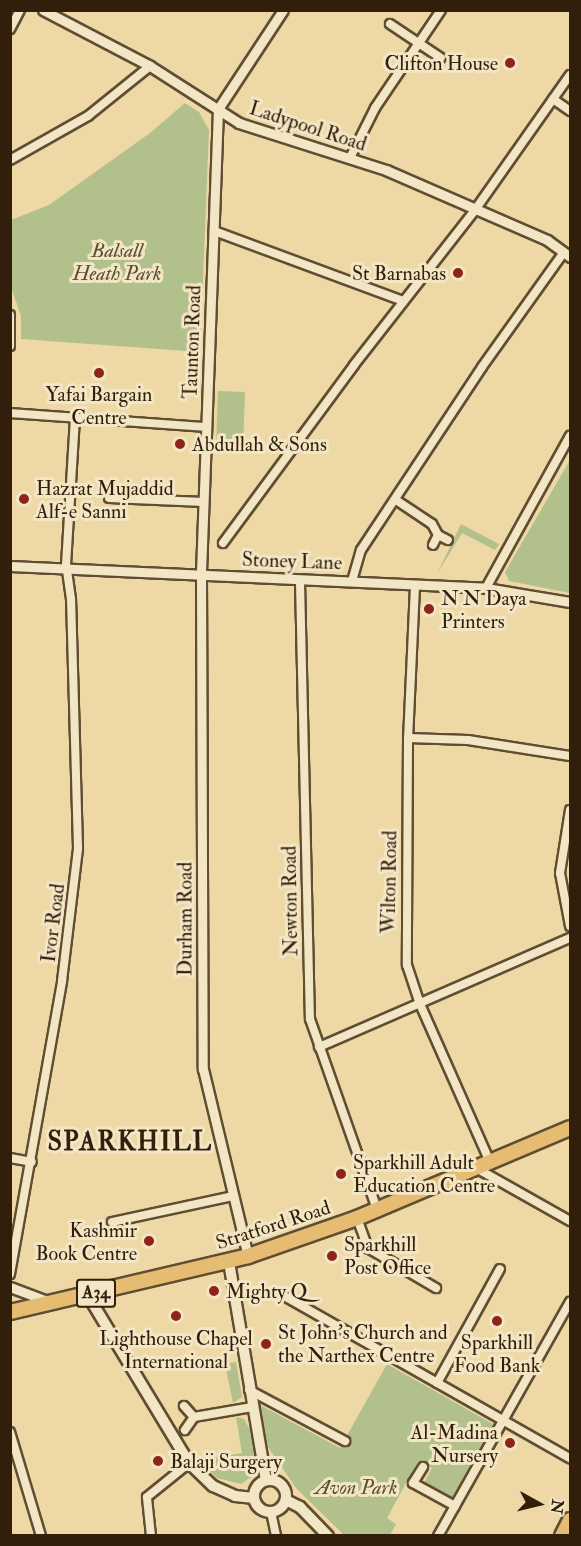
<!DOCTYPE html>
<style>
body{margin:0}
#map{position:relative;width:581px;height:1546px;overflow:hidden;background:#edd8a6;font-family:"IM FELL Double Pica",serif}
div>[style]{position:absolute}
.green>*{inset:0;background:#b2c08c;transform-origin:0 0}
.roads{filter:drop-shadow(2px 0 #604d32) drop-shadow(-2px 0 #604d32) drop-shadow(0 2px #604d32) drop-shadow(0 -2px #604d32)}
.minor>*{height:8px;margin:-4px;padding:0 4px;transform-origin:4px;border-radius:4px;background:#f3e6c5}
.tertiary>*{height:9px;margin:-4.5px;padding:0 4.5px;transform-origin:4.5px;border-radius:4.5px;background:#f3e6c5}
.secondary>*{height:10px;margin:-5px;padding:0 5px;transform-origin:5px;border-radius:5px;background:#f3e6c5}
.secondary>.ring{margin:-5px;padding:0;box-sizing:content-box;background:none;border:10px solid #f3e6c5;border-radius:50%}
.trunk>*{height:14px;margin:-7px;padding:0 7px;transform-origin:7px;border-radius:7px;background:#e6bc73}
.dots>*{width:16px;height:16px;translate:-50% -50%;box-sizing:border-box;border:3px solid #f3e6c5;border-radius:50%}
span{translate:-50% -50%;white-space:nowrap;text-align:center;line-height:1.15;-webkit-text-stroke:6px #f3e6c5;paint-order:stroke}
.shield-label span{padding:2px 4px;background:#f3e6c5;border:2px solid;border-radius:4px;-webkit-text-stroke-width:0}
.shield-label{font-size:18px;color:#311f0c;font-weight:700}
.poi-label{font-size:20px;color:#311f0c}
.right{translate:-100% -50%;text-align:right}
.left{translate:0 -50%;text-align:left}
.street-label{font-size:20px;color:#311f0c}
.park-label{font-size:20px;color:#584f32;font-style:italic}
.district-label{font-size:26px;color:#311f0c;font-weight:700;letter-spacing:1.5px}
.frame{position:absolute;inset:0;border:12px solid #311f0c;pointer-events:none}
.north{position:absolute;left:509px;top:1474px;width:60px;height:60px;-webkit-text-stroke:4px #f3e6c5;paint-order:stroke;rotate:98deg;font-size:16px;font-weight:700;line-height:24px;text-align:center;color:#311f0c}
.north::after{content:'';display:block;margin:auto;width:21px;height:27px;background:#311f0c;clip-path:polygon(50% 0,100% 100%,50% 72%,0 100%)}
</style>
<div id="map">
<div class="green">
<i style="clip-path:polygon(185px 103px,199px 112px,209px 130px,200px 352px,21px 339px,21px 316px,11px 287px,11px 220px,49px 205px,150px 133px)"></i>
<i style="left:218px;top:391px;width:27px;height:52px;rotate:2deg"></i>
<i style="clip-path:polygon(570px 460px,570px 593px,509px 581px,505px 572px)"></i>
<i style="clip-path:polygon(461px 524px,499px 544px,495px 550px,462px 533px,437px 574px)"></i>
<i style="clip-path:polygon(236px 1362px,242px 1397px,233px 1403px,225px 1364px)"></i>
<i style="clip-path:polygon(387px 1364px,493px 1424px,452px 1497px,424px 1483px,432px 1468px,418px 1461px,387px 1518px,396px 1524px,390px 1535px,344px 1535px,296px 1488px,268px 1447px,260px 1405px,340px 1448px)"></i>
<i style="clip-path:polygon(236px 1417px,244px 1419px,250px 1430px,256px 1466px,254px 1475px,241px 1484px,217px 1478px,199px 1460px,242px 1453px)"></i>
</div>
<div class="roads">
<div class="minor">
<i style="left:390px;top:24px;width:61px;rotate:33.7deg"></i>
<i style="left:10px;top:29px;width:21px;rotate:-62deg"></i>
<i style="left:553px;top:99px;width:21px;rotate:35deg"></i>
<i style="left:350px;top:158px;width:56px;rotate:-63.4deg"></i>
<i style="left:375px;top:108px;width:118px;rotate:-56deg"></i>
<i style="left:10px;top:160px;width:90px;rotate:-29.4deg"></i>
<i style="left:88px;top:116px;width:80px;rotate:-38.9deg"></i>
<i style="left:214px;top:231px;width:202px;rotate:20.3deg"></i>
<i style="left:10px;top:315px;width:31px;rotate:90deg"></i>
<i style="left:10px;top:413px;width:197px;rotate:4.1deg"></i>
<i style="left:109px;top:498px;width:95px;rotate:2.4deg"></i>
<i style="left:396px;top:500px;width:43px;rotate:33.7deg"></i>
<i style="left:432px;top:524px;width:13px;rotate:61deg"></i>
<i style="left:438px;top:535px;width:11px;rotate:117deg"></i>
<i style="left:438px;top:535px;width:11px;rotate:27deg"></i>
<i style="left:223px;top:543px;width:221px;rotate:-53.6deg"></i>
<i style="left:354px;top:365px;width:197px;rotate:-52deg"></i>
<i style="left:475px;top:210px;width:165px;rotate:-54.9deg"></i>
<i style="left:352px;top:581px;width:32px;rotate:-74deg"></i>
<i style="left:361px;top:550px;width:219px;rotate:-56.5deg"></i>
<i style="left:482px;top:367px;width:141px;rotate:-54.5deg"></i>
<i style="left:300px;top:582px;width:437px;rotate:88.7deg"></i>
<i style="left:310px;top:1019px;width:201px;rotate:70.6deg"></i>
<i style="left:415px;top:586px;width:152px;rotate:92.6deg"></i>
<i style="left:408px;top:738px;width:227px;rotate:90.3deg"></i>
<i style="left:407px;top:965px;width:41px;rotate:71.6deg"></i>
<i style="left:420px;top:1004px;width:173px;rotate:66.1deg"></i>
<i style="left:486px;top:588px;width:174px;rotate:-61.1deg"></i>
<i style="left:408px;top:738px;width:60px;rotate:1.9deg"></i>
<i style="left:468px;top:740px;width:103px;rotate:8.9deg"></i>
<i style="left:570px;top:810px;width:64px;rotate:99deg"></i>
<i style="left:560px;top:873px;width:54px;rotate:79.3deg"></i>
<i style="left:319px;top:1047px;width:274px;rotate:-23.5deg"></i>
<i style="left:10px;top:1158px;width:22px;rotate:10deg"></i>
<i style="left:476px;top:1168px;width:108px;rotate:29.4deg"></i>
<i style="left:357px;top:1218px;width:32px;rotate:70deg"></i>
<i style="left:368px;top:1248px;width:79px;rotate:30.5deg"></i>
<i style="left:112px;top:1222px;width:124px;rotate:-12.1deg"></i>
<i style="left:10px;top:1274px;width:298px;rotate:-79.9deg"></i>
<i style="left:62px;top:981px;width:134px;rotate:-83.1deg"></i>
<i style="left:78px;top:848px;width:249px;rotate:-91.6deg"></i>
<i style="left:71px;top:599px;width:34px;rotate:-98deg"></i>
<i style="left:66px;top:565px;width:147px;rotate:-86.5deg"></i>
<i style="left:279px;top:1293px;width:335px;rotate:29.6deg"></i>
<i style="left:437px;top:1383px;width:130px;rotate:-61.1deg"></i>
<i style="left:249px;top:1390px;width:109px;rotate:28deg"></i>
<i style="left:184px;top:1406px;width:15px;rotate:48deg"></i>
<i style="left:194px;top:1417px;width:16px;rotate:125deg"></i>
<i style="left:194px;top:1417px;width:59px;rotate:-9.8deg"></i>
<i style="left:10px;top:1432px;width:109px;rotate:73.4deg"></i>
<i style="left:423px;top:1467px;width:19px;rotate:122deg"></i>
<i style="left:413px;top:1483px;width:48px;rotate:28.7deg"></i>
<i style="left:271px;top:1512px;width:25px;rotate:78deg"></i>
<i style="left:151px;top:1536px;width:39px;rotate:-96deg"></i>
<i style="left:147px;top:1497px;width:54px;rotate:-39deg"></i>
<i style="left:438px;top:1536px;width:269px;rotate:-60.6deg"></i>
</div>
<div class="tertiary">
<i style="left:43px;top:10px;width:121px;rotate:27.6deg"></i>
<i style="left:150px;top:66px;width:106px;rotate:32.6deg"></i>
<i style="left:239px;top:123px;width:154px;rotate:17.7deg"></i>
<i style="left:386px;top:170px;width:176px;rotate:23.5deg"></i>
<i style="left:547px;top:240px;width:29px;rotate:36deg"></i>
<i style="left:218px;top:109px;width:467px;rotate:92.1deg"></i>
<i style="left:201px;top:576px;width:493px;rotate:89.8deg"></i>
<i style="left:203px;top:1069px;width:192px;rotate:76.5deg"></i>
<i style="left:218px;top:109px;width:118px;rotate:-56.7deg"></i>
<i style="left:10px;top:566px;width:477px;rotate:2.6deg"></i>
<i style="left:486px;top:588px;width:85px;rotate:9.5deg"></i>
<i style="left:10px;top:1287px;width:43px;rotate:20.6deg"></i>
</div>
<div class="secondary">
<i style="left:229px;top:1262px;width:221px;rotate:80.4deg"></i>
<i style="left:87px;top:1294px;width:197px;rotate:58.9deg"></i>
<i style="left:189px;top:1463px;width:33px;rotate:44deg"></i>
<i style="left:213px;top:1486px;width:24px;rotate:24deg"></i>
<i style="left:235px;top:1496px;width:19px;rotate:6deg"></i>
<i class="ring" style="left:254px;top:1480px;width:22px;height:22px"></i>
<i style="left:286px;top:1500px;width:16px;rotate:27deg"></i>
<i style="left:300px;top:1507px;width:40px;rotate:46deg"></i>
</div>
<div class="trunk">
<i style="left:10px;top:1312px;width:244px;rotate:-13.2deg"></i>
<i style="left:248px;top:1256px;width:115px;rotate:-19.2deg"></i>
<i style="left:357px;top:1218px;width:231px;rotate:-22.9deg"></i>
<i style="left:562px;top:1536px;width:18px;rotate:-63deg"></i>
</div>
</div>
<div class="dots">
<i style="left:510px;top:63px;background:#8f2418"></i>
<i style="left:458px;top:273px;background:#8f2418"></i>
<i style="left:99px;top:373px;background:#8f2418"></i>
<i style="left:180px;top:444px;background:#8f2418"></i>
<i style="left:24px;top:499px;background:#8f2418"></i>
<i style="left:429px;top:609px;background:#8f2418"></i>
<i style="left:341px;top:1174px;background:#8f2418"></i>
<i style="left:149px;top:1241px;background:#8f2418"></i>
<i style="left:332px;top:1256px;background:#8f2418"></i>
<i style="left:214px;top:1291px;background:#8f2418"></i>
<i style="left:176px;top:1316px;background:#8f2418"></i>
<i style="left:497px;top:1321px;background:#8f2418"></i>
<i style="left:266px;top:1344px;background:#8f2418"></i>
<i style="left:510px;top:1443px;background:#8f2418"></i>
<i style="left:158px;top:1461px;background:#8f2418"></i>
</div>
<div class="shield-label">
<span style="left:96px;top:1293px">A34</span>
</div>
<div class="poi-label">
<span class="right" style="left:498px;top:63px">Clifton House</span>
<span class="right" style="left:446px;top:273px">St Barnabas</span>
<span style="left:99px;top:406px">Yafai Bargain<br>Centre</span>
<span class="left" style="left:192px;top:444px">Abdullah &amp; Sons</span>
<span class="left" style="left:36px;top:500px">Hazrat Mujaddid<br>Alf-e Sanni</span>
<span class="left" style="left:441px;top:610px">N N Daya<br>Printers</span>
<span class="left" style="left:353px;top:1174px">Sparkhill Adult<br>Education Centre</span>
<span class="right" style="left:137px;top:1242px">Kashmir<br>Book Centre</span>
<span class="left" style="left:344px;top:1256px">Sparkhill<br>Post Office</span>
<span class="left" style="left:226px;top:1291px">Mighty Q</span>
<span class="left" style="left:278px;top:1344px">St John's Church and<br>the Narthex Centre</span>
<span style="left:176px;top:1350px">Lighthouse Chapel<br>International</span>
<span style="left:497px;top:1354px">Sparkhill<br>Food Bank</span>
<span class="right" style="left:498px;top:1444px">Al-Madina<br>Nursery</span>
<span class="left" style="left:170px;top:1461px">Balaji Surgery</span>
</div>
<div class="street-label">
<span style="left:308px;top:126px;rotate:18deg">Ladypool Road</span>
<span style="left:192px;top:342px;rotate:-88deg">Taunton Road</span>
<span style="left:292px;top:561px;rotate:2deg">Stoney Lane</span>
<span style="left:389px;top:882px;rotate:-89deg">Wilton Road</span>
<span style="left:290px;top:901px;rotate:-91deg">Newton Road</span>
<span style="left:185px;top:919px;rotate:-90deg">Durham Road</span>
<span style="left:53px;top:923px;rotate:-83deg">Ivor Road</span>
<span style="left:273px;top:1225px;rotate:-18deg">Stratford Road</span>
</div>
<div class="park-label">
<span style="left:117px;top:262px">Balsall<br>Heath Park</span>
<span style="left:356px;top:1487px">Avon Park</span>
</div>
<div class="district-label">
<span style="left:130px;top:1143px">SPARKHILL</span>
</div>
<div class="frame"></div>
<div class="north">N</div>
</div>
